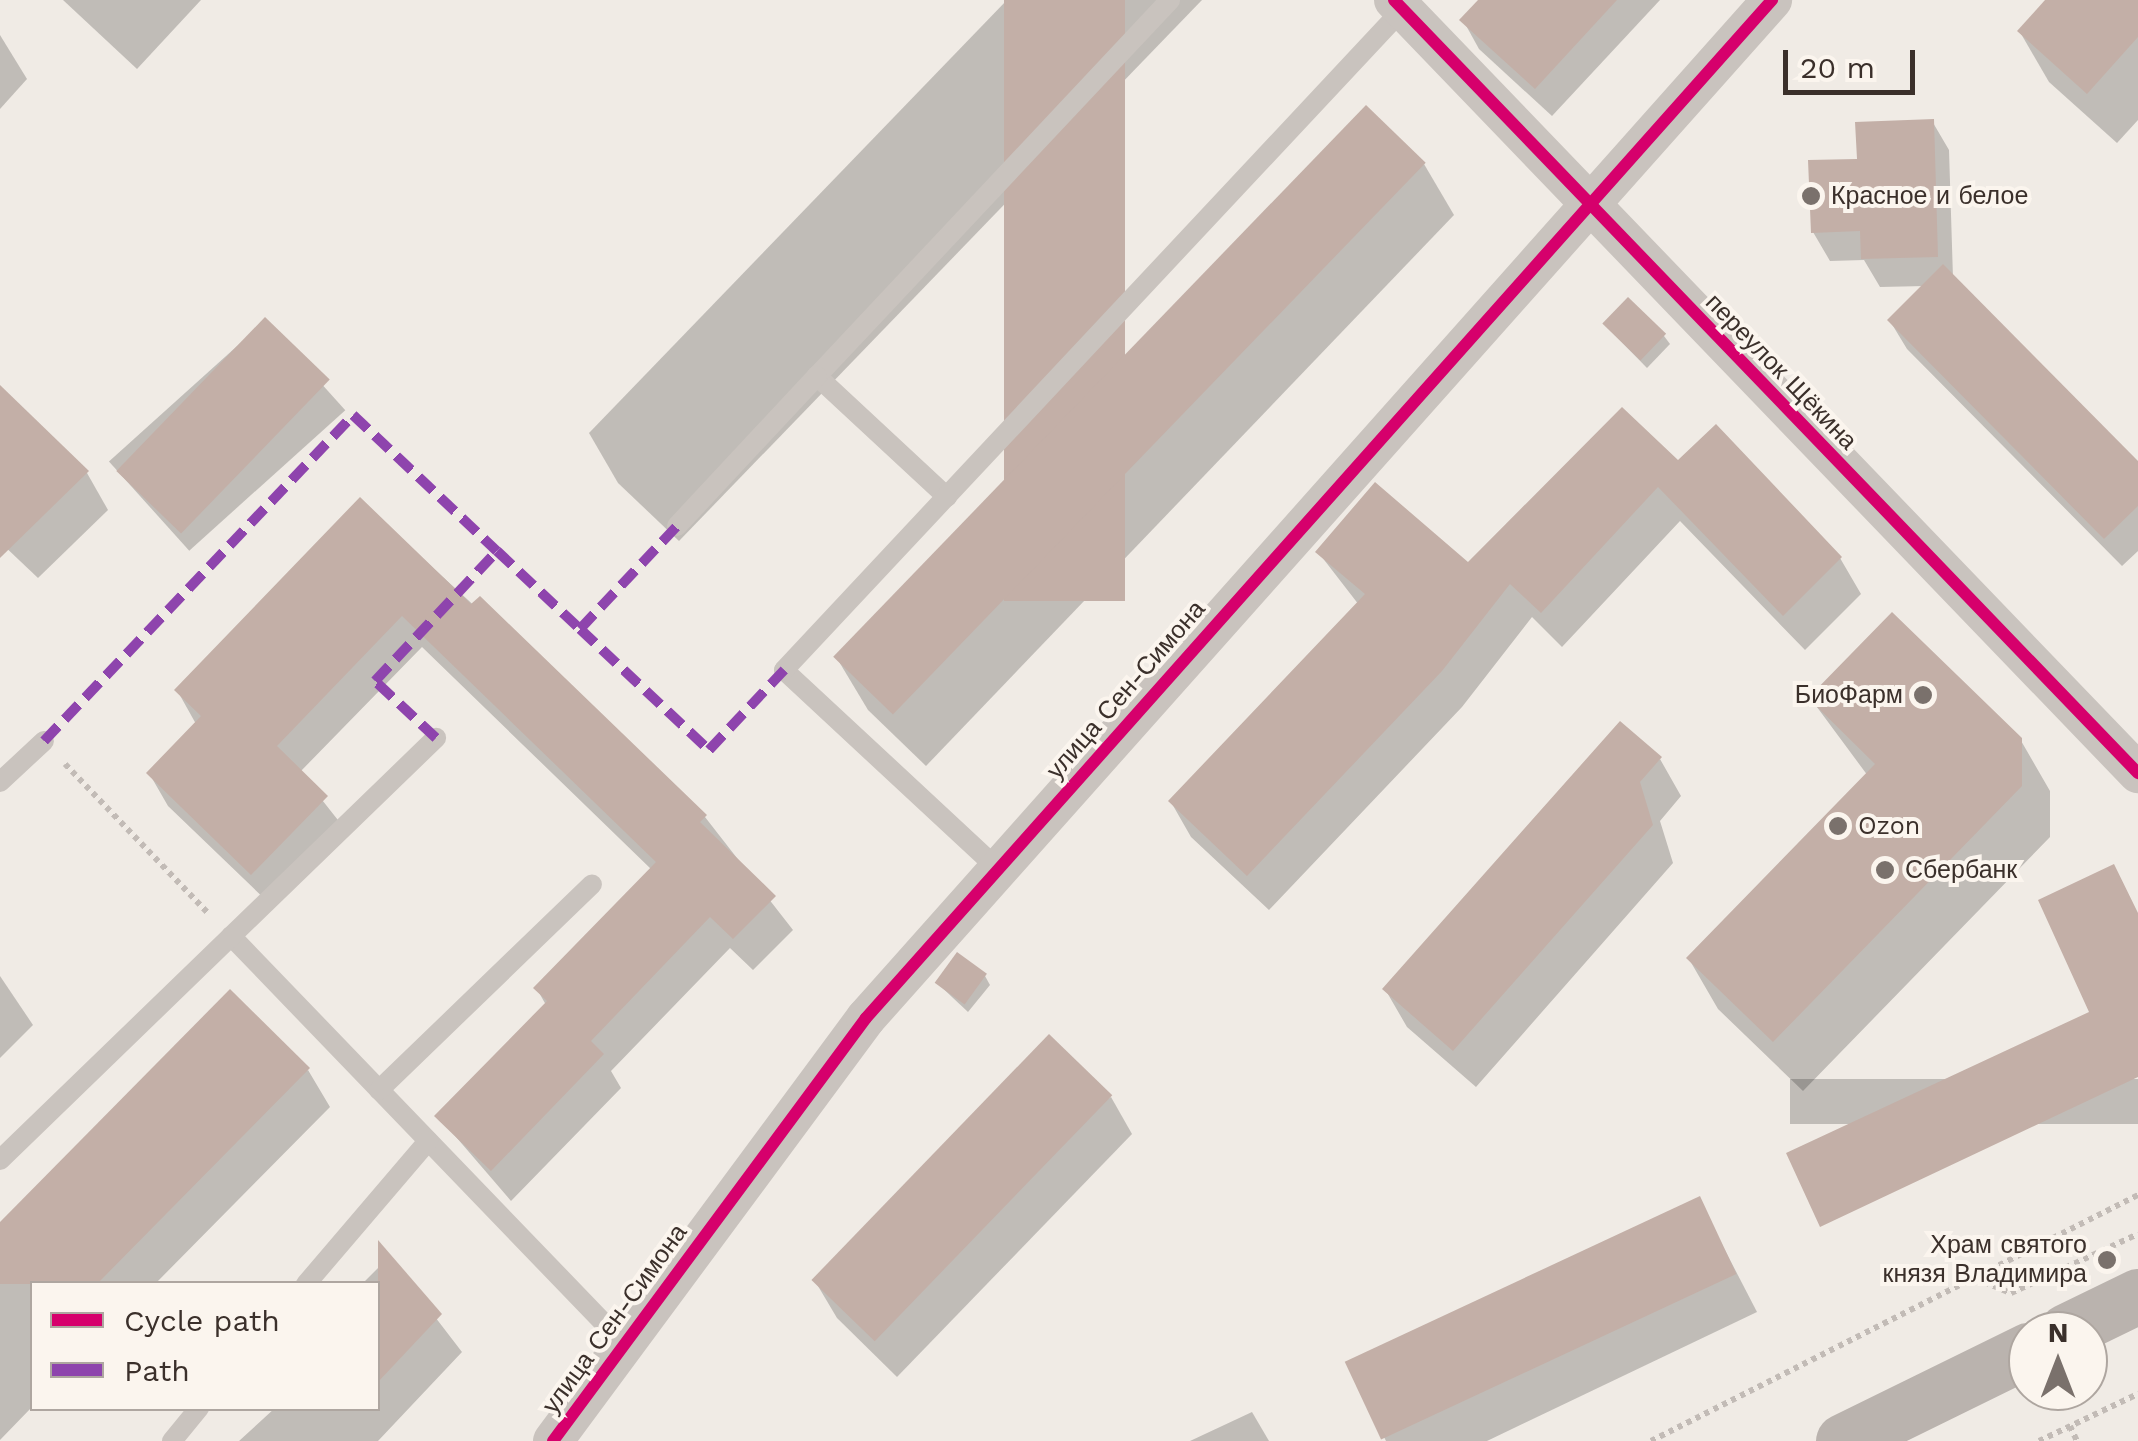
<!DOCTYPE html>
<meta charset="utf-8">
<style>
body{margin:0}
#map{position:relative;width:2138px;height:1441px;overflow:hidden;background:#f0ebe5;font-family:"Work Sans",sans-serif}
div>[style]{position:absolute}
.shadow>*{inset:0;background:#0003;transform-origin:0 0}
.building>*{inset:0;background:#c3afa7;transform-origin:0 0}
.path>*{height:6px;margin-top:-3px;transform-origin:0;background:repeating-linear-gradient(90deg,#c2bbb6 0 5px,transparent 0 10px)}
.lane>*{height:20px;margin:-10px;padding:0 10px;transform-origin:10px;border-radius:10px;background:#c9c3be}
.street>*{height:40px;margin:-20px;padding:0 20px;transform-origin:20px;border-radius:20px;background:#c9c3be}
.secondary>*{height:55px;margin:-27.5px;padding:0 27.5px;transform-origin:27.5px;border-radius:27.5px;background:#bab3ae}
.quiet>*{height:10px;margin-top:-5px;transform-origin:0;background:repeating-linear-gradient(90deg,#8e44ad 0 20px,transparent 0 30px)}
.cycleway>*{height:12px;margin:-6px;padding:0 6px;transform-origin:6px;border-radius:6px;background:#d6006c}
.dots>*{width:28px;height:28px;translate:-50% -50%;box-sizing:border-box;border:5px solid #fbf5ee;border-radius:50%}
span{translate:-50% -50%;white-space:nowrap;text-align:center;line-height:1.15;-webkit-text-stroke:8px #fbf5ee;paint-order:stroke}
.poi-label{font-size:25px;color:#3b302b}
.left{translate:0 -50%;text-align:left}
.right{translate:-100% -50%;text-align:right}
.street-label{font-size:25px;color:#3b302b}
.legend{position:absolute;left:30px;top:1281px;width:350px;height:130px;box-sizing:border-box;background:#fbf5ee;border:2px solid #aea6a0;margin:0;padding:12px 18px;list-style:none;font-size:30px;color:#3b302b}
.legend li{display:flex;align-items:center;gap:20px;height:50px}
.legend b{width:50px;border:2px solid #aea6a0}
.north{position:absolute;left:2008px;top:1311px;width:100px;height:100px;box-sizing:border-box;background:#fbf5ee;border:2px solid #aea6a0;border-radius:50%;rotate:0deg;font-size:28px;font-weight:700;line-height:40px;text-align:center;color:#3b302b}
.north::after{content:'';display:block;margin:auto;width:35px;height:45px;background:#7a716c;clip-path:polygon(50% 0,100% 100%,50% 72%,0 100%)}
.scale{position:absolute;left:1783px;top:50px;width:132px;height:45px;box-sizing:border-box;border:5px solid #3b302b;border-top:0;padding-left:12px;font-size:30px;line-height:35px;white-space:nowrap;color:#3b302b;-webkit-text-stroke:8px #fbf5ee;paint-order:stroke}
</style>
<div id="map">
<div class="shadow">
<i style="clip-path:polygon(63px 0,201px 0,137px 69px)"></i>
<i style="clip-path:polygon(1007px 0,1202px 0,679px 541px,618px 483px,589px 433px)"></i>
<i style="clip-path:polygon(1481px 0,1660px 0,1552px 116px,1479px 49px,1463px 20px)"></i>
<i style="clip-path:polygon(2049px 0,2138px 0,2138px 120px,2117px 143px,2049px 82px,2020px 32px)"></i>
<i style="clip-path:polygon(0 35px,27px 79px,0 109px)"></i>
<i style="clip-path:polygon(1932px 121px,1949px 150px,1953px 278px,2138px 465px,2138px 551px,2122px 566px,1907px 349px,1890px 321px,1925px 286px,1880px 287px,1864px 260px,1830px 261px,1813px 232px,1859px 161px)"></i>
<i style="clip-path:polygon(1424px 164px,1454px 215px,926px 766px,868px 710px,838px 660px)"></i>
<i style="left:265px;top:321px;width:120px;height:210px;rotate:48deg"></i>
<i style="clip-path:polygon(1605px 325px,1664px 336px,1670px 344px,1647px 368px)"></i>
<i style="clip-path:polygon(0 388px,87px 473px,108px 510px,38px 578px,0 542px)"></i>
<i style="clip-path:polygon(1678px 464px,1840px 558px,1861px 594px,1805px 650px,1680px 521px,1562px 647px,1532px 617px,1462px 707px,1269px 910px,1191px 837px,1171px 802px,1359px 605px,1318px 552px,1468px 565px)"></i>
<i style="clip-path:polygon(360px 501px,705px 817px,793px 930px,753px 970px,730px 948px,611px 1071px,621px 1088px,511px 1201px,438px 1116px,546px 1005px,537px 989px,652px 870px,422px 647px,300px 772px,345px 829px,271px 905px,168px 806px,149px 773px,196px 724px,177px 690px)"></i>
<i style="clip-path:polygon(1811px 699px,2020px 739px,2050px 791px,2050px 837px,1803px 1091px,1718px 1009px,1689px 959px,1868px 776px)"></i>
<i style="clip-path:polygon(1660px 759px,1681px 796px,1660px 821px,1673px 863px,1476px 1087px,1407px 1027px,1385px 989px)"></i>
<i style="clip-path:polygon(0 976px,33px 1025px,0 1058px)"></i>
<i style="clip-path:polygon(985px 976px,990px 985px,968px 1012px,936px 982px)"></i>
<i style="clip-path:polygon(308px 1070px,330px 1107px,155px 1284px,32px 1284px,32px 1407px,0 1440px,0 1225px)"></i>
<i style="left:2138px;top:1079px;width:45px;height:348px;rotate:90deg"></i>
<i style="clip-path:polygon(1111px 1097px,1132px 1134px,897px 1377px,837px 1318px,815px 1281px)"></i>
<i style="clip-path:polygon(1699px 1200px,1757px 1312px,1487px 1441px,1386px 1441px,1350px 1367px)"></i>
<i style="clip-path:polygon(389px 1257px,462px 1352px,378px 1441px,239px 1441px,275px 1408px,378px 1408px,378px 1284px,362px 1284px)"></i>
<i style="clip-path:polygon(1252px 1412px,1269px 1441px,1190px 1441px)"></i>
</div>
<div class="building">
<i style="left:1004px;top:0;width:121px;height:601px"></i>
<i style="clip-path:polygon(1478px 0,1617px 0,1535px 89px,1459px 20px)"></i>
<i style="clip-path:polygon(2045px 0,2138px 0,2138px 37px,2087px 94px,2017px 31px)"></i>
<i style="left:1366px;top:105px;width:83px;height:767px;rotate:44deg"></i>
<i style="clip-path:polygon(1934px 119px,1938px 257px,1861px 259px,1860px 231px,1811px 233px,1808px 160px,1857px 159px,1855px 122px)"></i>
<i style="clip-path:polygon(1943px 264px,2138px 461px,2138px 506px,2104px 539px,1887px 320px)"></i>
<i style="left:1628px;top:297px;width:53px;height:37px;rotate:44deg"></i>
<i style="left:265px;top:317px;width:90px;height:214px;rotate:44deg"></i>
<i style="clip-path:polygon(0 385px,89px 471px,0 558px)"></i>
<i style="clip-path:polygon(1622px 407px,1678px 460px,1716px 424px,1842px 557px,1783px 616px,1658px 487px,1541px 613px,1510px 584px,1442px 671px,1247px 876px,1168px 801px,1365px 594px,1315px 552px,1375px 482px,1468px 562px)"></i>
<i style="clip-path:polygon(360px 497px,471px 604px,480px 596px,707px 815px,700px 822px,776px 896px,733px 939px,710px 917px,591px 1041px,604px 1054px,491px 1171px,434px 1116px,547px 1001px,533px 988px,656px 862px,402px 616px,277px 746px,328px 796px,251px 875px,146px 773px,201px 716px,174px 690px)"></i>
<i style="clip-path:polygon(1892px 612px,2022px 738px,2022px 786px,1773px 1042px,1686px 958px,1875px 764px,1808px 698px)"></i>
<i style="clip-path:polygon(1620px 721px,1662px 757px,1640px 782px,1653px 825px,1453px 1051px,1382px 989px)"></i>
<i style="clip-path:polygon(2114px 864px,2138px 913px,2138px 1077px,1820px 1227px,1786px 1153px,2089px 1012px,2038px 900px)"></i>
<i style="left:957px;top:952px;width:37px;height:38px;rotate:36deg"></i>
<i style="clip-path:polygon(230px 989px,310px 1068px,97px 1284px,0 1284px,0 1222px)"></i>
<i style="left:1049px;top:1034px;width:88px;height:342px;rotate:44deg"></i>
<i style="left:1700px;top:1196px;width:86px;height:392px;rotate:65deg"></i>
<i style="clip-path:polygon(378px 1240px,442px 1314px,378px 1382px)"></i>
</div>
<div class="path">
<i style="left:65px;top:764px;width:208px;rotate:46.2deg"></i>
<i style="left:1975px;top:1278px;width:39px;rotate:23deg"></i>
<i style="left:2011px;top:1293px;width:140px;rotate:-24.9deg"></i>
<i style="left:2070px;top:1426px;width:17px;rotate:65deg"></i>
<i style="left:1651px;top:1441px;width:546px;rotate:-26.8deg"></i>
<i style="left:2039px;top:1441px;width:110px;rotate:-25.4deg"></i>
</div>
<div class="lane">
<i style="left:947px;top:497px;width:178px;rotate:-137.1deg"></i>
<i style="left:817px;top:376px;width:516px;rotate:-46.81deg"></i>
<i style="left:677px;top:526px;width:205px;rotate:-47deg"></i>
<i style="left:0;top:782px;width:60px;rotate:-43deg"></i>
<i style="left:998px;top:869px;width:292px;rotate:-137.1deg"></i>
<i style="left:784px;top:670px;width:906px;rotate:-46.88deg"></i>
<i style="left:231px;top:936px;width:566px;rotate:46.07deg"></i>
<i style="left:379px;top:1090px;width:296px;rotate:-44deg"></i>
<i style="left:0;top:1160px;width:607px;rotate:-44.07deg"></i>
<i style="left:306px;top:1284px;width:188px;rotate:-49.5deg"></i>
<i style="left:172px;top:1441px;width:43px;rotate:-50.7deg"></i>
</div>
<div class="street">
<i style="left:1394px;top:0;width:1073px;rotate:46.1deg"></i>
<i style="left:553px;top:1441px;width:526px;rotate:-53.5deg"></i>
<i style="left:866px;top:1018px;width:1363px;rotate:-48.33deg"></i>
</div>
<div class="secondary">
<i style="left:2066px;top:1331px;width:80px;rotate:-25.9deg"></i>
<i style="left:1843px;top:1441px;width:206px;rotate:-26.2deg"></i>
</div>
<div class="quiet">
<i style="left:580px;top:629px;width:177px;rotate:43.2deg"></i>
<i style="left:709px;top:750px;width:110px;rotate:-46.8deg"></i>
<i style="left:436px;top:738px;width:83px;rotate:-136.9deg"></i>
<i style="left:375px;top:681px;width:178px;rotate:-46.8deg"></i>
<i style="left:497px;top:551px;width:114px;rotate:43.2deg"></i>
<i style="left:580px;top:629px;width:141px;rotate:-46.7deg"></i>
<i style="left:44px;top:741px;width:449px;rotate:-46.5deg"></i>
<i style="left:353px;top:415px;width:198px;rotate:43.4deg"></i>
</div>
<div class="cycleway">
<i style="left:1394px;top:0;width:1073px;rotate:46.1deg"></i>
<i style="left:553px;top:1441px;width:526px;rotate:-53.5deg"></i>
<i style="left:866px;top:1018px;width:1363px;rotate:-48.33deg"></i>
</div>
<div class="dots">
<i style="left:1811px;top:196px;background:#7a716c"></i>
<i style="left:1923px;top:695px;background:#7a716c"></i>
<i style="left:1838px;top:826px;background:#7a716c"></i>
<i style="left:1885px;top:870px;background:#7a716c"></i>
<i style="left:2107px;top:1260px;background:#7a716c"></i>
</div>
<div class="poi-label">
<span class="left" style="left:1831px;top:196px">Красное и белое</span>
<span class="right" style="left:1903px;top:695px">БиоФарм</span>
<span class="left" style="left:1858px;top:826px">Ozon</span>
<span class="left" style="left:1905px;top:870px">Сбербанк</span>
<span class="right" style="left:2087px;top:1260px">Храм святого<br>князя Владимира</span>
</div>
<div class="street-label">
<span style="left:1781px;top:372px;rotate:46deg">переулок Щёкина</span>
<span style="left:1126px;top:690px;rotate:-49deg">улица Сен-Симона</span>
<span style="left:615px;top:1319px;rotate:-54deg">улица Сен-Симона</span>
</div>
<ul class="legend">
<li><b style="height:12px;background:#d6006c"></b>Cycle path</li>
<li><b style="height:12px;background:#8e44ad"></b>Path</li>
</ul>
<div class="north">N</div>
<div class="scale">20 m</div>
</div>
